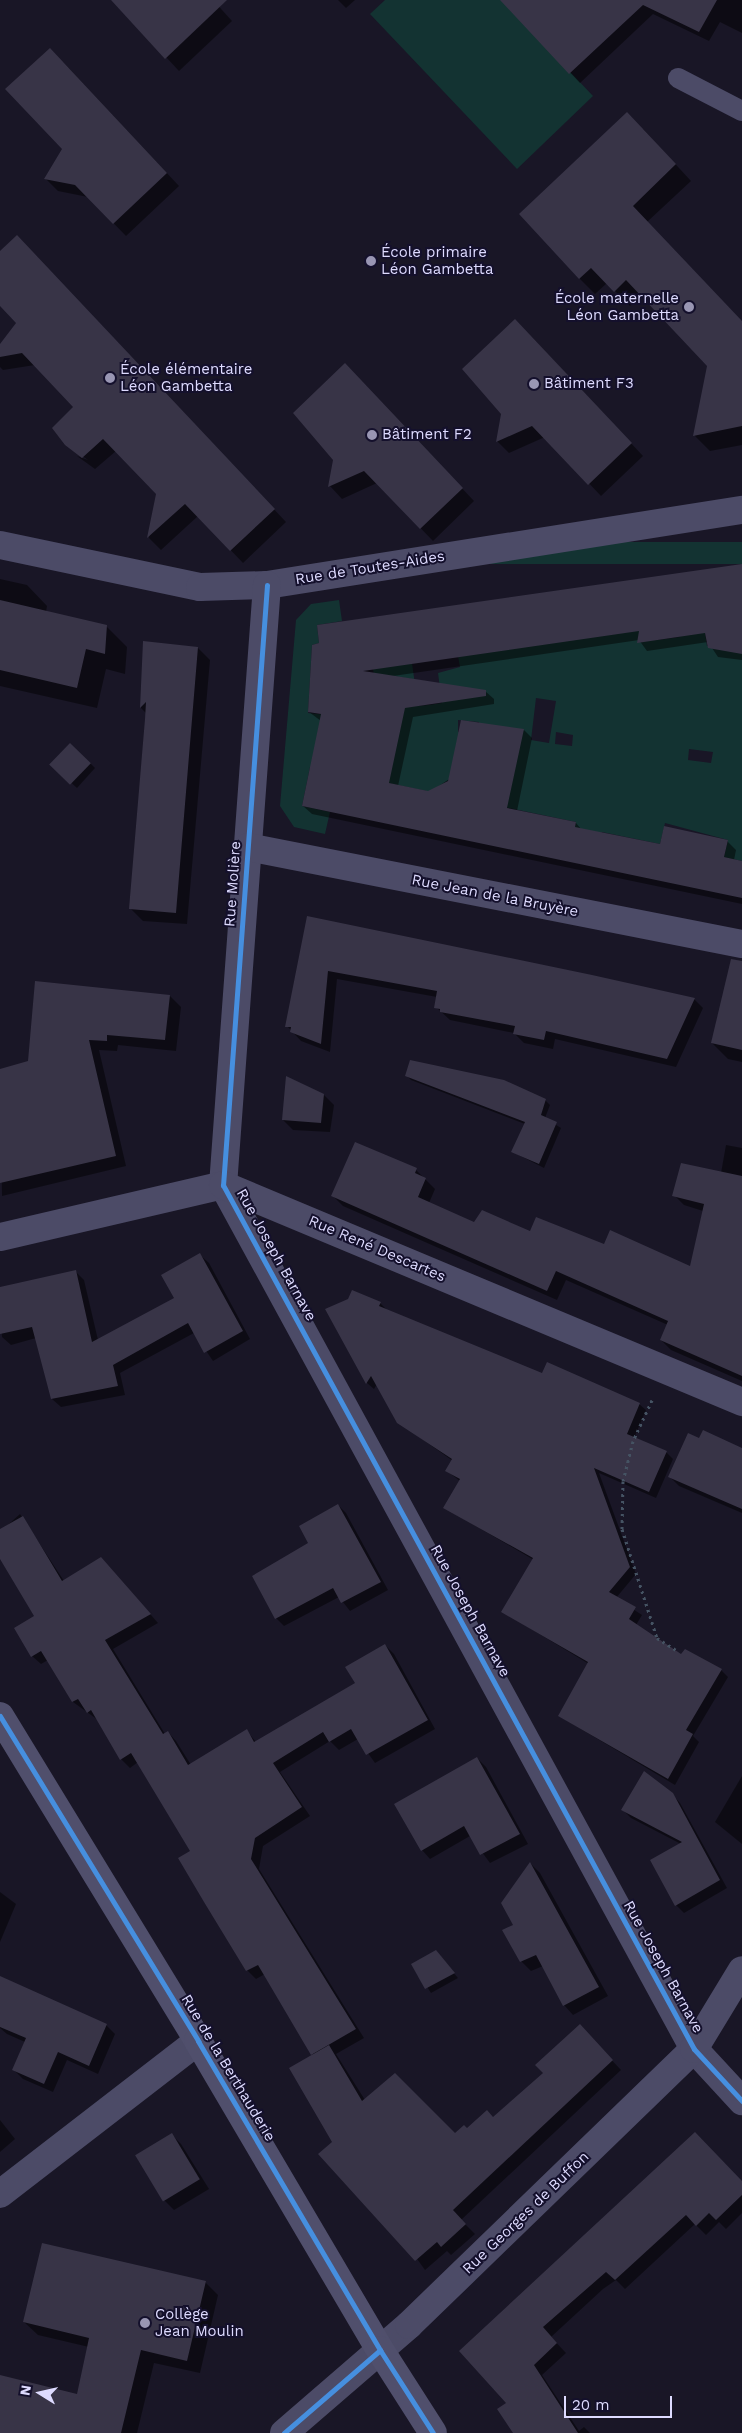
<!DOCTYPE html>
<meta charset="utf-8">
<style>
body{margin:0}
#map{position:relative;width:742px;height:2433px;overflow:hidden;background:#191626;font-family:"Work Sans",sans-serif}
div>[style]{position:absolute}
.green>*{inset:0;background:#133332;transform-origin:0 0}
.shadow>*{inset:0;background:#0007}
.building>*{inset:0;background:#383447;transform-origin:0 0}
.path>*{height:3px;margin-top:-1.5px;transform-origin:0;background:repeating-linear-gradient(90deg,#455363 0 2.5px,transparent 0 6.5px)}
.lane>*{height:20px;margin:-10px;padding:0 10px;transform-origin:10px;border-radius:10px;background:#4c4b67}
.street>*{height:28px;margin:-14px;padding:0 14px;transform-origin:14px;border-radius:14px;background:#4c4b67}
.secondary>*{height:28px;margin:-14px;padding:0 14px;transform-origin:14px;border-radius:14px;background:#504f6c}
.cycleway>*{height:5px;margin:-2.5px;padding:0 2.5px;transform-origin:2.5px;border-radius:2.5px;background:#468fdf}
.dots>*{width:14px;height:14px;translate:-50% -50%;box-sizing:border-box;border:2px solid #14102c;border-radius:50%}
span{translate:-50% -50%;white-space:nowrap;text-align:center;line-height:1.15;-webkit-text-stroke:4px #14102c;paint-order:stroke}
.poi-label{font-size:15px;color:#dedbff}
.left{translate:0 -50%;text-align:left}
.right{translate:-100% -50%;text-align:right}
.street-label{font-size:15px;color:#dedbff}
.north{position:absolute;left:15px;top:2368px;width:50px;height:50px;-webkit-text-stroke:4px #14102c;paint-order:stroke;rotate:280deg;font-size:14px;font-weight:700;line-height:20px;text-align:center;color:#dedbff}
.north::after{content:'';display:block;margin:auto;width:18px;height:22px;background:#dedbff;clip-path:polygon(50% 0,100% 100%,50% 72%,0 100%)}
.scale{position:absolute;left:564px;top:2396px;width:108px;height:22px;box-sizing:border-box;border:2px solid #dedbff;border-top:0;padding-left:6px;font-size:15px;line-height:18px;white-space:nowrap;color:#dedbff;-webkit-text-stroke:4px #14102c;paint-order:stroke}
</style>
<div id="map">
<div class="green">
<i style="clip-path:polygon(385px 0,502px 0,593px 96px,517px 169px,370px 14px)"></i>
<i style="left:742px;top:542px;width:22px;height:262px;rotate:90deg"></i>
<i style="clip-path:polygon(evenodd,339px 600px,342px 621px,317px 625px,319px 643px,312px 645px,308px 713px,354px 718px,374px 676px,372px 661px,411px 656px,418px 706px,429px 705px,442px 703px,438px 673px,460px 667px,458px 656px,656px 628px,658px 640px,680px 637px,680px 631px,703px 621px,707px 646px,727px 643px,742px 654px,742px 861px,724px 857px,728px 840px,665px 823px,660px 844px,602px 832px,600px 837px,574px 831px,576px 822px,457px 797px,449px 780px,444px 783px,441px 794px,310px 767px,302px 806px,330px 812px,325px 834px,294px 827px,280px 806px,296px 620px,311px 604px,339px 600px,536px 698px,556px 701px,549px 743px,531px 740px,536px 698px,339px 600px,458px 720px,479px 722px,478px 734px,458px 732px,458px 720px,339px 600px,556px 732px,573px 735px,572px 746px,555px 744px,556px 732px,339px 600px,689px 749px,713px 752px,711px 763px,688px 760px,689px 749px)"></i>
</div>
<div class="shadow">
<i style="clip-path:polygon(113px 0,213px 0,232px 21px,179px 71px)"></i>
<i style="clip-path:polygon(338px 0,355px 0,346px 8px)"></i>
<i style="clip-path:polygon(502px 0,742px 0,742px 33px,720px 22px,709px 41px,653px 14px,580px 83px)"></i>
<i style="clip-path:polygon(63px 62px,179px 186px,126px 236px,88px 197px,58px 191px,46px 179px,63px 149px)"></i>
<i style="clip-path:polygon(643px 129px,691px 181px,647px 222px,742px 322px,742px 445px,710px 451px,695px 436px,708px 366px,642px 295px,630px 306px,607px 283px,595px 294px,579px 278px)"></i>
<i style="clip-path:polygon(29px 249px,286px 522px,243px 563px,198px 516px,161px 550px,149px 538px,157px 494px,116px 451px,95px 469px,77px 456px,88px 460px,69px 447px,75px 407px,35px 365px,3px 370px,0 367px,0 346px,17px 322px,0 304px,0 252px)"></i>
<i style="clip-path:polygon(527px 332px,643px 456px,601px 496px,545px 437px,509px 453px,497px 441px)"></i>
<i style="clip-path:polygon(357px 377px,474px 501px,433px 541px,377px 483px,342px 499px,330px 486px)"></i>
<i style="clip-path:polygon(742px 566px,742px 660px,718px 657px,708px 642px,647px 651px,639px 640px,393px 676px,485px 691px,494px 699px,494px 704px,413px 717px,398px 786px,428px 793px,524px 730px,532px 738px,517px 811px,576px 823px,581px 829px,661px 845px,727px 841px,736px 850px,734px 860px,742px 862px,742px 904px,312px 814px,303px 806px,321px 721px,309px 712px,313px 646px)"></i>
<i style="clip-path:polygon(0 579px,27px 585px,47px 606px,46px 612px,106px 626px,127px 647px,125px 674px,106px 669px,97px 708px,0 686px)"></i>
<i style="clip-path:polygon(144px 643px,198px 648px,210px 660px,187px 924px,143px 921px,131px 909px,146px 713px,141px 708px)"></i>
<i style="clip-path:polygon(90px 763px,95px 768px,77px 788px,56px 769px)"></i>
<i style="clip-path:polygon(308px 918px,694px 999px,703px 1008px,676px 1067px,555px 1039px,553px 1049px,524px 1043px,514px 1033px,450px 1020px,436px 1007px,437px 997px,337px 979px,330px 1052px,301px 1041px,287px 1026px)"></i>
<i style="clip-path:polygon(170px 996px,181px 1007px,176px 1051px,118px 1045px,117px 1051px,99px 1050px,126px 1166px,2px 1196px,0 1070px,29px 1062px)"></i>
<i style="clip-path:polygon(742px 1009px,742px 1062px,728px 1059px,712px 1043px)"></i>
<i style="clip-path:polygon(407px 1076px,545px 1100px,550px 1105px,545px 1118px,561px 1128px,544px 1168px,513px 1152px,525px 1124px,411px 1080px)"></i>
<i style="clip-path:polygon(324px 1095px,334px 1105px,330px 1132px,293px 1130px,283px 1120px)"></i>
<i style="clip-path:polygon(726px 1145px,742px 1148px,742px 1381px,671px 1350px,661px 1340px,668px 1325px,566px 1280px,557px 1300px,343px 1206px,333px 1196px,416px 1170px,435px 1189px,429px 1203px,475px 1224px,604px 1246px,691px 1268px,703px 1211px,684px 1205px,674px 1195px,721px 1173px)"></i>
<i style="clip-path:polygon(200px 1255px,209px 1263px,250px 1339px,213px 1361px,194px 1333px,120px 1373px,125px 1395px,61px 1407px,52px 1399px,36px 1338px,11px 1345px,2px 1337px,0 1288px,75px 1271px,84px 1280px,98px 1340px,175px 1298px)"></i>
<i style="clip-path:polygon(380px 1303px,387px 1310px,543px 1375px,639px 1404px,646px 1410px,634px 1438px,666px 1452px,673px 1459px,656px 1498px,599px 1473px,636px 1574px,616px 1598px,642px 1615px,636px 1625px,682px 1656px,721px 1670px,728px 1677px,693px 1736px,699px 1742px,675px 1785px,559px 1716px,589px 1664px,503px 1612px,534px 1560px,445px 1508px,460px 1481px,447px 1471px,453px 1461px,398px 1422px,377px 1384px,374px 1389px,367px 1383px,327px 1309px)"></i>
<i style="clip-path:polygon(700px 1440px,742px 1449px,742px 1513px,679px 1486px,670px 1477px)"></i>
<i style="clip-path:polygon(338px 1505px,346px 1513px,388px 1590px,350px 1611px,339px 1597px,284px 1626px,276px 1618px,310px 1544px)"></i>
<i style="clip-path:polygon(20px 1514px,64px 1581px,109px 1567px,158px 1623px,113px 1649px,165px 1734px,168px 1732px,176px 1741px,191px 1765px,247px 1731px,256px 1742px,356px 1683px,385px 1645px,394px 1654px,435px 1729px,375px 1763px,358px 1739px,339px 1750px,330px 1741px,280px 1772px,310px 1816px,263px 1846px,259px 1869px,364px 2038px,336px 2054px,365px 2100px,455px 2135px,494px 2118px,589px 2036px,621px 2070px,461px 2220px,475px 2234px,451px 2255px,447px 2251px,425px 2270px,333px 2142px,314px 2055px,265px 1974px,256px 1979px,247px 1970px,192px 1851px,138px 1762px,130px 1768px,121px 1759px,98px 1720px,73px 1702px,48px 1660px,41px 1664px,32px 1656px,35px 1617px,0 1556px,0 1532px)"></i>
<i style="clip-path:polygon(477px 1758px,486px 1767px,528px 1844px,490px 1863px,470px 1836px,430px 1859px,422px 1850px)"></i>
<i style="clip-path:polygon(742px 1776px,742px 1844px,715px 1822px)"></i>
<i style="clip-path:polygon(672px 1794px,680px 1803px,727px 1888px,684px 1913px,676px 1905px,681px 1844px,631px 1818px,623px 1810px)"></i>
<i style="clip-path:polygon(531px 1864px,540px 1873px,608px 1996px,573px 2015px,564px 2005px,543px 1966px,531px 1971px,521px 1961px,515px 1925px)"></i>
<i style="clip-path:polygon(0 1892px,16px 1904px,0 1942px)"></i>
<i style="clip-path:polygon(440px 1957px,458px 1978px,431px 1993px,413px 1965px)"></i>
<i style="clip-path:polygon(0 2020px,106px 2025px,115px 2034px,98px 2074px,67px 2060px,53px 2092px,23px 2079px,14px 2070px,25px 2042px,7px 2034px,0 2028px)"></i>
<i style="clip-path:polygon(0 2120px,15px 2139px,0 2152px)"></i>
<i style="clip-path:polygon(695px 2133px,742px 2182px,742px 2213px,726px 2229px,719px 2222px,706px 2235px,695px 2224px,625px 2289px,616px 2280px,603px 2289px,551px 2337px,566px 2353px,542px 2375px,579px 2431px,584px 2427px,590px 2433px,514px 2433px,508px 2403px,461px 2351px)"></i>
<i style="clip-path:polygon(171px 2134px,181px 2144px,209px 2189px,174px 2210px,164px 2200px)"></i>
<i style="clip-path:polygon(205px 2282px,218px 2295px,200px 2373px,154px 2363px,137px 2433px,0 2433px,0 2377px,78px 2395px,89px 2347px,38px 2335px,24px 2322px)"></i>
</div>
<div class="building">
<i style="clip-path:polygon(111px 0,227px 0,165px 59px)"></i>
<i style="clip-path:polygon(500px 0,717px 0,699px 32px,643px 5px,569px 74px)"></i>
<i style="clip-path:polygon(50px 48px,167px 173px,113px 224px,75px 185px,44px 179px,62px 149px,5px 89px)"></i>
<i style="clip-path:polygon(627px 112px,676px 164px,633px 206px,742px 321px,742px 426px,693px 436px,707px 366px,626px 280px,614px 292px,591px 268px,579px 279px,519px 214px)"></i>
<i style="clip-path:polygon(17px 235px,275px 509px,230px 551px,185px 504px,147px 538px,156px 494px,103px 439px,82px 458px,65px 445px,52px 428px,73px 407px,22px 353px,0 357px,0 344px,16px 323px,0 306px,0 251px)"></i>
<i style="clip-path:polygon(515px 319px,632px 443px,588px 485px,532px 426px,496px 442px,501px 414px,462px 369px)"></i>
<i style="clip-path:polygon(345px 363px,463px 488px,420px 529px,364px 471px,328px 487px,333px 460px,293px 413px)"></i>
<i style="clip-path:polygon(742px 564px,742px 654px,708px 648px,705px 633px,637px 643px,639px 631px,363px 671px,486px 690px,486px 696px,405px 708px,389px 783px,428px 791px,448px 781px,461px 720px,524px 729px,507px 808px,576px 822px,575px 827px,660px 844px,664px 826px,728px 840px,724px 857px,742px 861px,742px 898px,302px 806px,321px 714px,308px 712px,312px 645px,319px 643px,317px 625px)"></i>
<i style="clip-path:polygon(0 600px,107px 625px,105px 654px,86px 649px,77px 688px,0 670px)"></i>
<i style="clip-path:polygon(143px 641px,198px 647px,176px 913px,129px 909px,145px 719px,146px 702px,140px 708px)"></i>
<i style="left:70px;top:743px;width:29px;height:30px;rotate:44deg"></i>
<i style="clip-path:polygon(307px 916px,592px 975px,695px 998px,667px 1059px,546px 1031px,544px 1040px,513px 1034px,515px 1026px,440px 1012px,440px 1009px,434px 1008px,437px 991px,328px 971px,321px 1044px,290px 1032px,291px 1027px,285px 1027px)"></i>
<i style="clip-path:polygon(731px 959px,742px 961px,742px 1050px,711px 1043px)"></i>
<i style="clip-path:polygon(35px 981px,170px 995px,165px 1040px,107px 1035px,107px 1041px,89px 1040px,116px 1156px,0 1183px,0 1069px,28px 1061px)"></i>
<i style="clip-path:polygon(410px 1060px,504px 1080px,546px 1099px,541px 1115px,557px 1122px,539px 1164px,511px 1152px,525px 1122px,405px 1076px)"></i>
<i style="clip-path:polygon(286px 1076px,324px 1094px,321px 1123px,282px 1120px)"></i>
<i style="clip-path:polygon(355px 1142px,417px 1168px,415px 1173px,426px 1178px,418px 1197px,474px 1222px,482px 1210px,530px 1231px,536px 1217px,604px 1244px,610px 1230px,690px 1266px,704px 1204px,672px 1196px,681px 1163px,742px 1176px,742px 1376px,660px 1340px,668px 1321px,556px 1271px,547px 1291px,331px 1196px)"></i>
<i style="clip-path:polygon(200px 1253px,243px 1331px,204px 1353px,188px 1323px,113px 1365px,118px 1386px,51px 1399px,32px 1327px,0 1334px,0 1287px,76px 1270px,92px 1342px,174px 1298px,161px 1275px)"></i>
<i style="clip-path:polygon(352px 1290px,381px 1302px,379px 1306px,542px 1373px,547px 1362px,640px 1403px,627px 1434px,667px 1451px,649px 1492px,594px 1468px,630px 1567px,609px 1592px,636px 1607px,629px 1619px,681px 1654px,685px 1649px,722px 1669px,686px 1730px,693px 1734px,668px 1779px,558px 1716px,588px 1662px,501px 1612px,533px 1558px,443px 1508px,460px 1479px,445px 1471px,452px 1459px,397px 1423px,371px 1376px,366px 1384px,325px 1309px,348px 1299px)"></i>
<i style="clip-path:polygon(703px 1430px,742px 1448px,742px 1509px,668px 1477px,688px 1433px,699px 1438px)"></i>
<i style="clip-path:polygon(338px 1504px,381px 1582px,341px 1603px,333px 1588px,275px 1619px,252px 1576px,308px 1543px,299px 1526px)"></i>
<i style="clip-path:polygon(23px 1516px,62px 1581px,101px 1557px,151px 1614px,105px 1640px,163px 1734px,168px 1731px,188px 1765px,247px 1729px,254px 1742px,355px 1683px,345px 1667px,385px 1644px,428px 1720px,366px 1755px,351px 1729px,329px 1742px,323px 1732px,273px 1763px,302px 1807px,255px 1838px,251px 1859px,356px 2029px,311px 2055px,258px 1965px,246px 1971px,204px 1902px,178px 1858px,190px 1851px,131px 1753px,120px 1760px,91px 1710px,87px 1713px,78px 1699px,72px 1702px,41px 1651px,31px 1657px,14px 1628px,34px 1616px,0 1559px,0 1529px)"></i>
<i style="clip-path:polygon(477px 1757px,520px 1834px,480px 1855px,464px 1826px,421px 1851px,394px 1804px)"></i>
<i style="clip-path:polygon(644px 1771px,673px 1793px,720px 1880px,675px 1906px,650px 1860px,682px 1842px,621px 1810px)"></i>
<i style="clip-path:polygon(530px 1862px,599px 1987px,563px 2006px,536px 1955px,520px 1962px,502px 1930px,513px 1925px,501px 1903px)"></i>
<i style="clip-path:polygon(436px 1950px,455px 1973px,425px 1989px,411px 1964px)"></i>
<i style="clip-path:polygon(0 1976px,107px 2024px,89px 2066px,58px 2052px,44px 2084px,12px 2070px,26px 2038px,0 2027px)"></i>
<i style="clip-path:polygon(580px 2024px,613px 2060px,453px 2210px,466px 2224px,441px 2247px,437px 2242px,415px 2261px,318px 2154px,332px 2142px,289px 2068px,329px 2045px,362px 2101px,395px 2073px,455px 2133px,464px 2125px,467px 2128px,487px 2110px,493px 2117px,543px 2073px,535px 2065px)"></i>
<i style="clip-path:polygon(695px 2132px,742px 2181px,742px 2195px,716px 2220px,709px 2213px,696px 2226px,686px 2215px,615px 2280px,606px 2272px,543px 2327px,557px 2343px,534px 2365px,578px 2433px,513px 2433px,497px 2409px,506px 2403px,459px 2351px)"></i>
<i style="left:172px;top:2133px;width:54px;height:43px;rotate:59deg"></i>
<i style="clip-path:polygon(42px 2243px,206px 2281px,187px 2361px,141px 2350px,121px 2433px,0 2433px,0 2375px,77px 2394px,89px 2338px,23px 2322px)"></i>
</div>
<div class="path">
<i style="left:652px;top:1400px;width:45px;rotate:114.9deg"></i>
<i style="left:633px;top:1441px;width:41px;rotate:104deg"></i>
<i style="left:623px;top:1481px;width:48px;rotate:91.2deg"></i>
<i style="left:622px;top:1529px;width:114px;rotate:72.2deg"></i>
<i style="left:657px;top:1638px;width:22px;rotate:32deg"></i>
</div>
<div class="lane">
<i style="left:678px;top:78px;width:72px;rotate:27.3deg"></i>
</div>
<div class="street">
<i style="left:0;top:545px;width:204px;rotate:11.9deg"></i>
<i style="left:200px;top:587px;width:67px;rotate:-1.7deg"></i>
<i style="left:267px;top:585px;width:481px;rotate:-9deg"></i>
<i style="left:267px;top:585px;width:602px;rotate:94.19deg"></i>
<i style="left:223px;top:1185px;width:984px;rotate:61.4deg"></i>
<i style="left:694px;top:2049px;width:71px;rotate:47.3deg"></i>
<i style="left:248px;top:847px;width:503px;rotate:11.11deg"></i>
<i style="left:0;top:1237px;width:229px;rotate:-13.1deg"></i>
<i style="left:223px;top:1185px;width:563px;rotate:22.69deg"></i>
<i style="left:0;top:2194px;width:250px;rotate:-37.7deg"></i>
<i style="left:284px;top:2433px;width:165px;rotate:-40.8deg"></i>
<i style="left:409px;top:2325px;width:397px;rotate:-44.1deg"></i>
<i style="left:694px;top:2049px;width:92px;rotate:-58.7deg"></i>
</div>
<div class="secondary">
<i style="left:0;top:1716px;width:381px;rotate:58.6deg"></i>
<i style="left:198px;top:2041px;width:359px;rotate:59.5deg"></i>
<i style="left:380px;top:2350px;width:98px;rotate:57.4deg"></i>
</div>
<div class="cycleway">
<i style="left:267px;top:585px;width:602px;rotate:94.19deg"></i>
<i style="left:223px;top:1185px;width:984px;rotate:61.4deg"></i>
<i style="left:694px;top:2049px;width:71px;rotate:47.3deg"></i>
<i style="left:0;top:1716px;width:381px;rotate:58.6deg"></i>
<i style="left:198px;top:2041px;width:359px;rotate:59.5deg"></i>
<i style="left:380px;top:2350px;width:98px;rotate:57.4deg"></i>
<i style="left:284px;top:2433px;width:127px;rotate:-40.8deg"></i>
</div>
<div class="dots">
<i style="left:371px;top:261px;background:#9996b3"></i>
<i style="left:689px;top:307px;background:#9996b3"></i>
<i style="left:110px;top:378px;background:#9996b3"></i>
<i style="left:534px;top:384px;background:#9996b3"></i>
<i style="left:372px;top:435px;background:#9996b3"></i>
<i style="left:145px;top:2323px;background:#9996b3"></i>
</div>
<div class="poi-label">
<span class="left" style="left:381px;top:261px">École primaire<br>Léon Gambetta</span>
<span class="right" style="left:679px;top:307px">École maternelle<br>Léon Gambetta</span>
<span class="left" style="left:120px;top:378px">École élémentaire<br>Léon Gambetta</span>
<span class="left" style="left:544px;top:384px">Bâtiment F3</span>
<span class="left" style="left:382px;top:435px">Bâtiment F2</span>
<span class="left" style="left:155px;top:2323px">Collège<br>Jean Moulin</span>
</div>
<div class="street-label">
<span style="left:370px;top:568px;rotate:-9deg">Rue de Toutes-Aides</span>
<span style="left:233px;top:884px;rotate:-86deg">Rue Molière</span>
<span style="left:495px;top:896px;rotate:11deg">Rue Jean de la Bruyère</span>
<span style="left:377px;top:1249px;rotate:23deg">Rue René Descartes</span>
<span style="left:276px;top:1255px;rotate:61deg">Rue Joseph Barnave</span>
<span style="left:470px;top:1611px;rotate:61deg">Rue Joseph Barnave</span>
<span style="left:663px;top:1967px;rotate:61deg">Rue Joseph Barnave</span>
<span style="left:228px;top:2068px;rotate:59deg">Rue de la Berthauderie</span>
<span style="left:526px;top:2213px;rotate:-44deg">Rue Georges de Buffon</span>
</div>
<div class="north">N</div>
<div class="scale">20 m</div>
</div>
